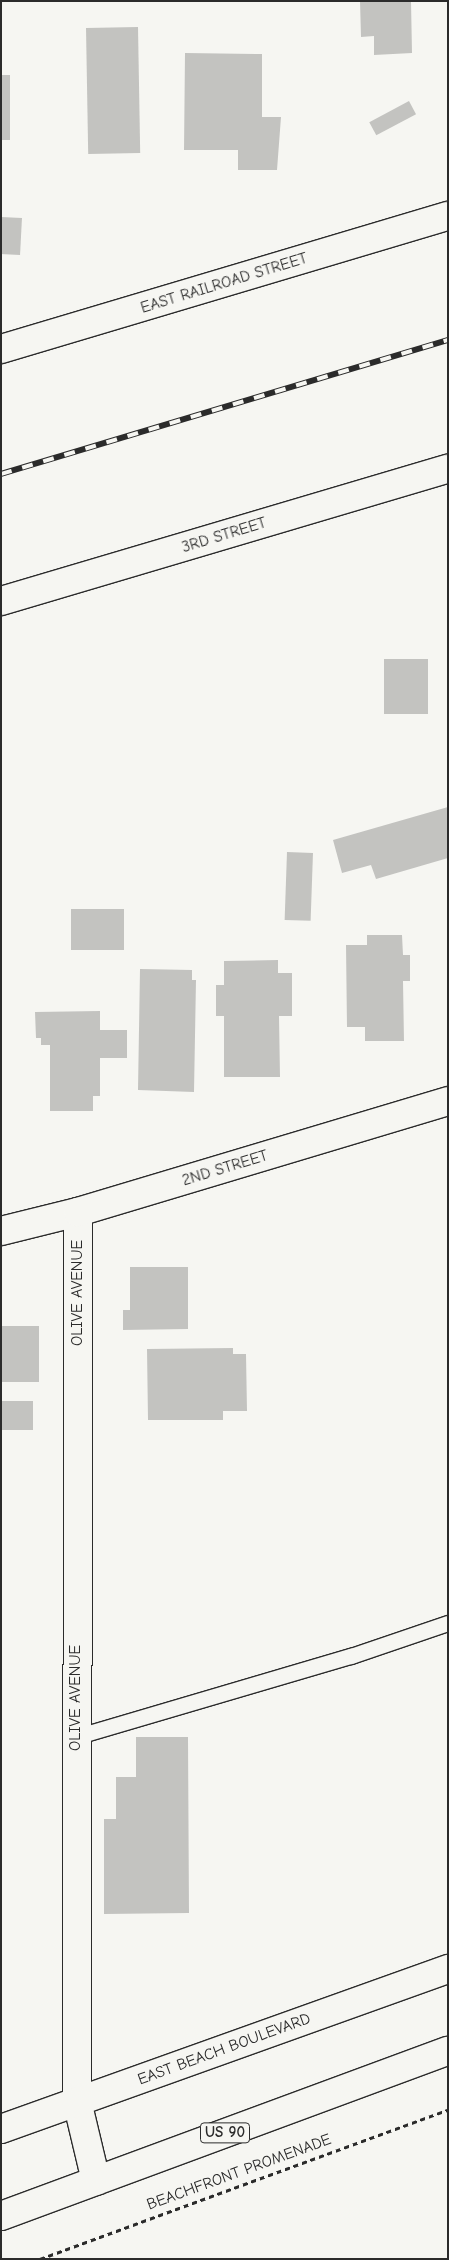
<!DOCTYPE html>
<style>
body{margin:0}
#map{position:relative;width:449px;height:2260px;overflow:hidden;background:#f6f6f2;font-family:"Comic Neue",sans-serif}
div>[style]{position:absolute}
.building>*{inset:0;background:#c3c3c0;transform-origin:0 0}
.path>*{height:3px;margin-top:-1.5px;transform-origin:0;background:repeating-linear-gradient(90deg,#2b2b2b 0 5px,transparent 0 9px)}
.roads{filter:drop-shadow(1px 0 #2b2b2b) drop-shadow(-1px 0 #2b2b2b) drop-shadow(0 1px #2b2b2b) drop-shadow(0 -1px #2b2b2b)}
.lane>*{height:15px;margin:-7.5px;padding:0 7.5px;transform-origin:7.5px;border-radius:7.5px;background:#f6f6f2}
.street>*{height:28px;margin:-14px;padding:0 14px;transform-origin:14px;border-radius:14px;background:#f6f6f2}
.secondary>*{height:28px;margin:-14px;padding:0 14px;transform-origin:14px;border-radius:14px;background:#f6f6f2}
.primary>*{height:28px;margin:-14px;padding:0 14px;transform-origin:14px;border-radius:14px;background:#f6f6f2}
.rail>*{height:5.5px;margin-top:-2.75px;transform-origin:0;background:repeating-linear-gradient(90deg,#f6f6f2 0 11px,#2b2b2b 0 22px);box-sizing:border-box;border-block:1px solid #2b2b2b}
span{translate:-50% -50%;white-space:nowrap;text-align:center;line-height:1.15;-webkit-text-stroke:4.5px #f6f6f2;paint-order:stroke}
.shield-label span{padding:1px 4px;background:#f6f6f2;border:1px solid;border-radius:4px;-webkit-text-stroke-width:0}
.shield-label{font-size:15px;color:#2b2b2b;font-weight:700}
.street-label{font-size:16px;color:#2b2b2b}
.frame{position:absolute;inset:0;border:2px solid #2b2b2b;pointer-events:none}
</style>
<div id="map">
<div class="building">
<i style="clip-path:polygon(360px 1px,411px 1px,412px 53px,374px 55px,374px 36px,361px 37px)"></i>
<i style="left:138px;top:27px;width:126px;height:52px;rotate:89deg"></i>
<i style="clip-path:polygon(185px 53px,262px 54px,262px 117px,281px 117px,277px 170px,238px 170px,238px 150px,184px 150px)"></i>
<i style="left:1px;top:75px;width:9px;height:65px"></i>
<i style="left:409px;top:101px;width:15px;height:45px;rotate:62deg"></i>
<i style="left:1px;top:217px;width:21px;height:37px;rotate:3deg"></i>
<i style="left:384px;top:659px;width:44px;height:55px"></i>
<i style="clip-path:polygon(448px 807px,448px 858px,376px 879px,371px 865px,342px 873px,333px 840px)"></i>
<i style="left:287px;top:852px;width:26px;height:68px;rotate:2deg"></i>
<i style="left:71px;top:909px;width:53px;height:41px"></i>
<i style="clip-path:polygon(367px 935px,402px 935px,403px 955px,410px 955px,410px 981px,403px 981px,404px 1041px,365px 1041px,365px 1027px,347px 1027px,346px 945px,367px 945px)"></i>
<i style="clip-path:polygon(278px 960px,278px 973px,292px 973px,292px 1016px,279px 1016px,280px 1077px,224px 1077px,224px 1016px,216px 1016px,216px 985px,224px 985px,224px 961px)"></i>
<i style="clip-path:polygon(140px 969px,192px 970px,192px 980px,196px 980px,194px 1092px,138px 1090px)"></i>
<i style="clip-path:polygon(100px 1011px,100px 1030px,127px 1030px,127px 1058px,100px 1058px,100px 1096px,93px 1096px,93px 1111px,50px 1111px,50px 1045px,41px 1045px,41px 1038px,36px 1038px,35px 1012px)"></i>
<i style="clip-path:polygon(130px 1267px,188px 1267px,188px 1329px,123px 1330px,123px 1310px,130px 1310px)"></i>
<i style="left:39px;top:1326px;width:56px;height:38px;rotate:90deg"></i>
<i style="clip-path:polygon(233px 1348px,233px 1354px,246px 1354px,247px 1411px,223px 1411px,223px 1420px,148px 1420px,147px 1349px)"></i>
<i style="left:1px;top:1401px;width:32px;height:29px"></i>
<i style="clip-path:polygon(136px 1737px,188px 1737px,189px 1913px,104px 1914px,104px 1819px,116px 1819px,116px 1777px,136px 1777px)"></i>
</div>
<div class="path">
<i style="left:40px;top:2259px;width:434px;rotate:-20.1deg"></i>
</div>
<div class="roads">
<div class="lane">
<i style="left:75px;top:1737px;width:288px;rotate:-16.4deg"></i>
<i style="left:351px;top:1656px;width:102px;rotate:-18.8deg"></i>
</div>
<div class="street">
<i style="left:1px;top:601px;width:466px;rotate:-16.5deg"></i>
<i style="left:78px;top:1212px;width:889px;rotate:90.06deg"></i>
<i style="left:77px;top:2101px;width:82px;rotate:76.6deg"></i>
<i style="left:1px;top:1231px;width:79px;rotate:-13.9deg"></i>
<i style="left:78px;top:1212px;width:386px;rotate:-16.7deg"></i>
</div>
<div class="secondary">
<i style="left:1px;top:349px;width:466px;rotate:-16.6deg"></i>
</div>
<div class="primary">
<i style="left:1px;top:2129px;width:475px;rotate:-19.7deg"></i>
<i style="left:1px;top:2216px;width:476px;rotate:-20.3deg"></i>
</div>
</div>
<div class="rail">
<i style="left:1px;top:474px;width:467px;rotate:-16.7deg"></i>
</div>
<div class="shield-label">
<span style="left:225px;top:2133px">US 90</span>
</div>
<div class="street-label">
<span style="left:224px;top:283px;rotate:-17deg">EAST RAILROAD STREET</span>
<span style="left:224px;top:535px;rotate:-17deg">3RD STREET</span>
<span style="left:225px;top:1168px;rotate:-17deg">2ND STREET</span>
<span style="left:77px;top:1293px;rotate:-90deg">OLIVE AVENUE</span>
<span style="left:75px;top:1698px;rotate:-90deg">OLIVE AVENUE</span>
<span style="left:224px;top:2049px;rotate:-20deg">EAST BEACH BOULEVARD</span>
<span style="left:239px;top:2172px;rotate:-20deg">BEACHFRONT PROMENADE</span>
</div>
<div class="frame"></div>
</div>
